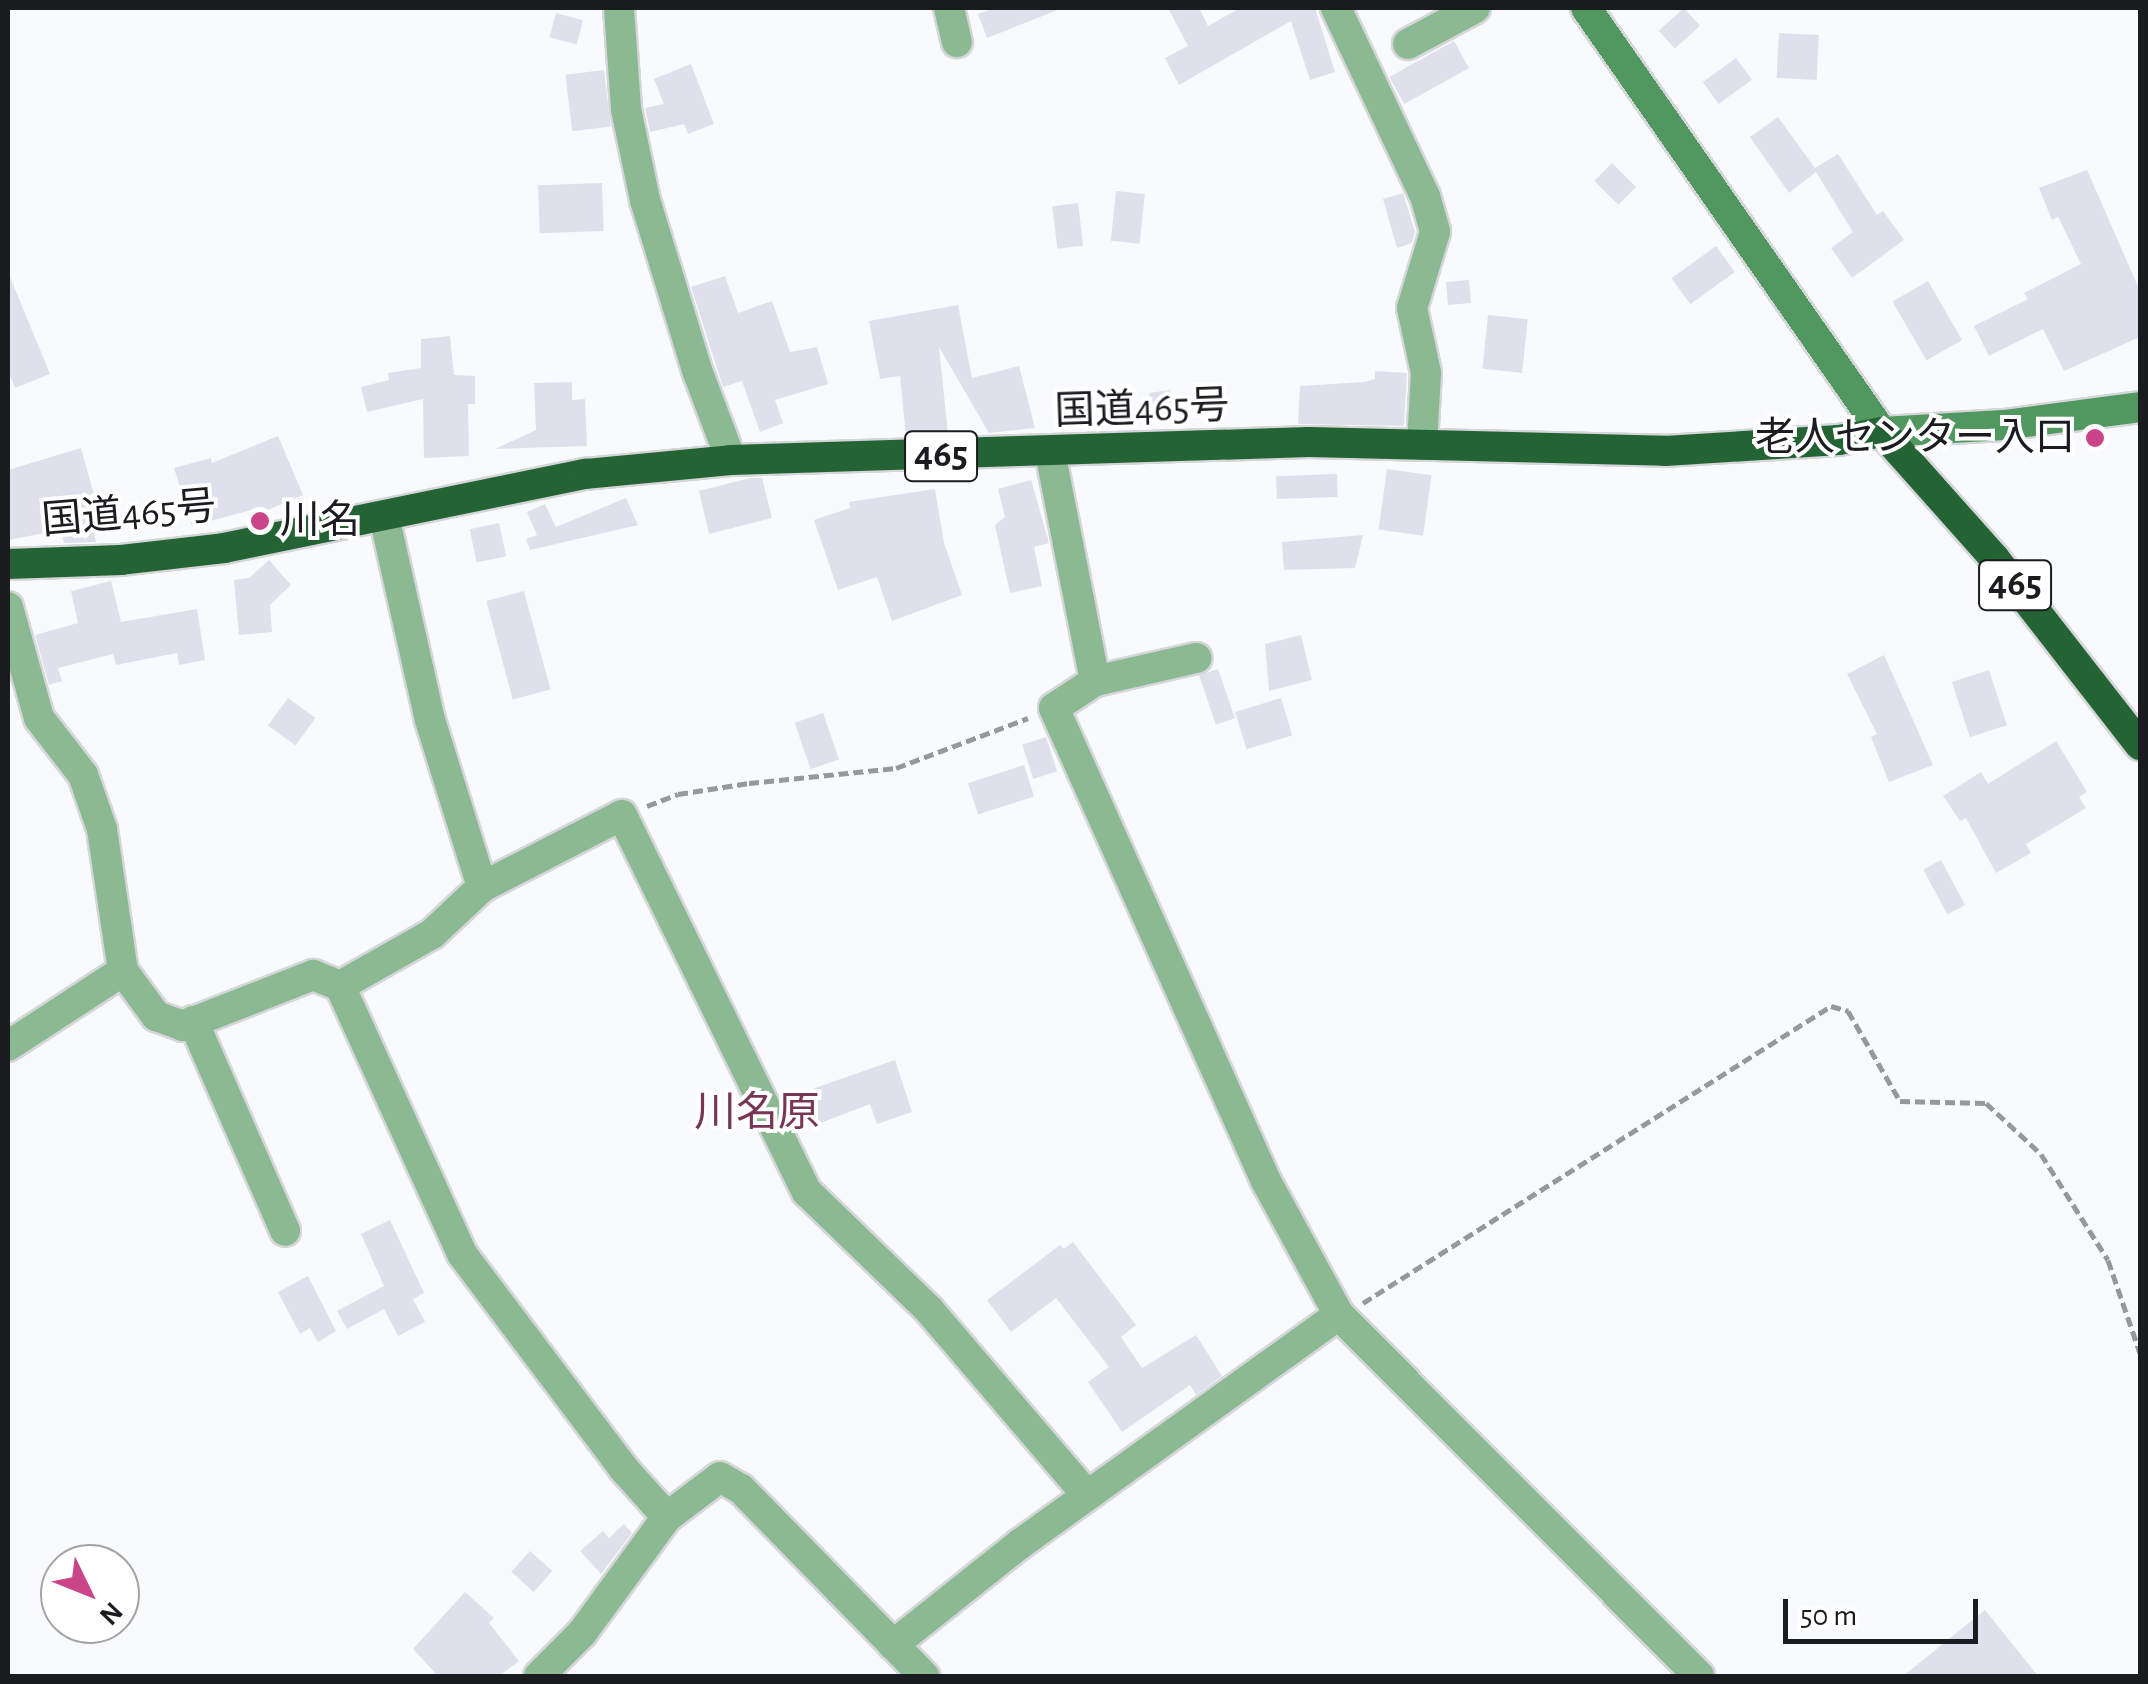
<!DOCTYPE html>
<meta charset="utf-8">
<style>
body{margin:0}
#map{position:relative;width:2148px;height:1684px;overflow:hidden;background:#f9fafe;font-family:"Alegreya Sans","Noto Sans JP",sans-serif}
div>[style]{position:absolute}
.building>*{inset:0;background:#dee1ec;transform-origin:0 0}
.path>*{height:5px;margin-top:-2.5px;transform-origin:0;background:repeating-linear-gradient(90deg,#97989c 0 10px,transparent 0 15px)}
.roads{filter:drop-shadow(2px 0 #d5d6da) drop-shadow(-2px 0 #d5d6da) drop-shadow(0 2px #d5d6da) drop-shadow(0 -2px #d5d6da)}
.street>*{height:30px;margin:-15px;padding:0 15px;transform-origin:15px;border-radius:15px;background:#8bb992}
.secondary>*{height:30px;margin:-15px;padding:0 15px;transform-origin:15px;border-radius:15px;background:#50985f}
.highway>*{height:30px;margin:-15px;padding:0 15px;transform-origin:15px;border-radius:15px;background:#246333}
.dots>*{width:28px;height:28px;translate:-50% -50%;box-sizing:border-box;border:5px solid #fff;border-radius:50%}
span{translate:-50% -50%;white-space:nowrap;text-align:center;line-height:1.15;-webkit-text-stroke:8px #fff;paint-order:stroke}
.shield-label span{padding:2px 8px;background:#fff;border:2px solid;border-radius:8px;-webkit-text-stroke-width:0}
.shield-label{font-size:38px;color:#1b1c20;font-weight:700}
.street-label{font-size:40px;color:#1b1c20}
.poi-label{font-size:40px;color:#1b1c20}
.right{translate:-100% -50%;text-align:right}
.left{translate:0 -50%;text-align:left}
.neighbourhood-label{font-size:42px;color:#783655}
.frame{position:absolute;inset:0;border:10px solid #1b1c20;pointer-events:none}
.north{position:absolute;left:40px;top:1544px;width:100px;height:100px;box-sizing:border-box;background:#fff;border:2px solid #a4a4a6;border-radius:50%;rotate:133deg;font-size:28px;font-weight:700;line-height:40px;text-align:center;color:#1b1c20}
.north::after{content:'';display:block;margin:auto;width:35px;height:45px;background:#ca4588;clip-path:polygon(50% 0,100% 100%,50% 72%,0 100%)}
.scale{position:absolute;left:1783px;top:1599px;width:195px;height:45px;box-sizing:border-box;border:5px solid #1b1c20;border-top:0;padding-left:12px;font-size:30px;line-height:35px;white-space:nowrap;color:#1b1c20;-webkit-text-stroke:8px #fff;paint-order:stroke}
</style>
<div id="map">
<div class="building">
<i style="clip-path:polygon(995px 8px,1059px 8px,1060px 9px,987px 38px,978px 14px)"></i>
<i style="clip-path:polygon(1168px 8px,1199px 8px,1208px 26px,1240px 8px,1315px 8px,1335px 72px,1310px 80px,1291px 21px,1179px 85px,1165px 58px,1188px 46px)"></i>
<i style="left:1684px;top:8px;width:24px;height:34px;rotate:48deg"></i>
<i style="left:556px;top:13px;width:28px;height:25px;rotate:15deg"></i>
<i style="left:1779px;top:33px;width:40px;height:45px;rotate:3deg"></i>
<i style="left:1454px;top:41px;width:31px;height:74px;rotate:61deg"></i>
<i style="left:1736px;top:58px;width:27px;height:41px;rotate:54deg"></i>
<i style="clip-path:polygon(691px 64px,714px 124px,688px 134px,684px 124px,650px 132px,645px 108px,664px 104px,654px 79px)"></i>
<i style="left:604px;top:70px;width:57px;height:39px;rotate:83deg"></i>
<i style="clip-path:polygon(1778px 117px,1815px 168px,1838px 154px,1877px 215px,1883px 211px,1904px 240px,1852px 278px,1831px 248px,1853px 232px,1816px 172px,1789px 193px,1750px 137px)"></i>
<i style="left:1612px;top:163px;width:34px;height:25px;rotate:45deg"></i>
<i style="clip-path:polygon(2087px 170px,2140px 291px,2140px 337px,2064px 371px,2043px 329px,1989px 356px,1974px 326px,2028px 299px,2024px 293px,2081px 264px,2058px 217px,2052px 220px,2039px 188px)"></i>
<i style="left:602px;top:183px;width:48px;height:64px;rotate:88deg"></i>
<i style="left:1116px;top:191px;width:29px;height:50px;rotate:6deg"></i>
<i style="clip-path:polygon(1403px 193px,1415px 232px,1412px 243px,1397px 248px,1383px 199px)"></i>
<i style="left:1078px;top:203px;width:43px;height:26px;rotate:83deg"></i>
<i style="left:1716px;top:246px;width:32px;height:55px;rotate:54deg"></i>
<i style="clip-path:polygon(8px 272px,50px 374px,15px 388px,8px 371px)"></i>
<i style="clip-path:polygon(725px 276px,738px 313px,772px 301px,790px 352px,817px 347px,828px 384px,775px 400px,783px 423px,760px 432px,742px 381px,723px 387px,691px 287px)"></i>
<i style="left:1469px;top:280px;width:23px;height:23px;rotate:85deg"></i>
<i style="left:1928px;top:281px;width:68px;height:41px;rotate:60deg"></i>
<i style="clip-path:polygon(958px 305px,972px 378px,1019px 366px,1035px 428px,989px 433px,939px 347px,948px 434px,906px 436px,900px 376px,880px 379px,869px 321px)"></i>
<i style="left:1488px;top:315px;width:40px;height:54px;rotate:6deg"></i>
<i style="clip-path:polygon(450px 336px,454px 375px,475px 376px,475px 404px,468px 404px,469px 456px,424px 458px,423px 399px,367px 412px,361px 387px,389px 380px,388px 373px,421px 368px,421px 339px)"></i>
<i style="clip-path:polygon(1375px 371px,1407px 373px,1404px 426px,1298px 424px,1300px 386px,1364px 382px,1375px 379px)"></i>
<i style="clip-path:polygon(572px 382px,572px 400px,585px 399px,587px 446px,495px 449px,536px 430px,534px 383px)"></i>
<i style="left:1170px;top:390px;width:28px;height:21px;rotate:82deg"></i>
<i style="clip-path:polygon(278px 436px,303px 495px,261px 513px,259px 508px,192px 526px,174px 468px,211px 458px,212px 463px)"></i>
<i style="clip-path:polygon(81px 448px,96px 502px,88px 505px,96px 542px,64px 543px,61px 530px,8px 540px,8px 470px)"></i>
<i style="left:1387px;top:469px;width:45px;height:61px;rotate:8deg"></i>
<i style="left:1337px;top:474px;width:23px;height:61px;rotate:88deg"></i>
<i style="clip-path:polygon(750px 478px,762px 478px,772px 518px,709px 534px,699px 491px)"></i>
<i style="clip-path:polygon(1031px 480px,1049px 543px,1034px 547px,1042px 586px,1010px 593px,995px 525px,1005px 517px,998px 489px)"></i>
<i style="clip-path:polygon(935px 489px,944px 543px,962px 595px,892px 621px,877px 577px,838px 590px,814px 520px,850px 508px,849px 502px)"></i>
<i style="clip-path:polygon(626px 498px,638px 525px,530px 550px,526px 539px,537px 535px,527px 512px,545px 504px,556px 527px)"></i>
<i style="left:499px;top:523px;width:34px;height:30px;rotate:78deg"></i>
<i style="clip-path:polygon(1363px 535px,1355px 568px,1284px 570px,1282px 542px)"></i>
<i style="clip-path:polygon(269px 560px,291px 585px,270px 605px,272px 632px,239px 635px,234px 580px,249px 578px)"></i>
<i style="clip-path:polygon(111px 581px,121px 622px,197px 609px,205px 660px,179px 665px,177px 653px,116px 665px,113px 654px,58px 668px,62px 681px,49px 685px,35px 635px,78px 623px,71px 591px)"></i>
<i style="left:524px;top:591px;width:102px;height:39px;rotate:75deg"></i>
<i style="clip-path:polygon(1301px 635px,1312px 680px,1269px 691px,1265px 644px)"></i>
<i style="clip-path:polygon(1884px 655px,1933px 765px,1889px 782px,1871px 737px,1877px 734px,1847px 674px)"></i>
<i style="left:1218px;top:669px;width:52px;height:20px;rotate:71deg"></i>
<i style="left:1989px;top:670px;width:58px;height:39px;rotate:72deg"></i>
<i style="left:288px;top:698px;width:34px;height:34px;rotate:36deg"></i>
<i style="left:1281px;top:698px;width:39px;height:48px;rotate:73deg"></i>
<i style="left:823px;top:713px;width:49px;height:30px;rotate:71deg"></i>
<i style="left:1046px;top:737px;width:36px;height:25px;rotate:72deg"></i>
<i style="clip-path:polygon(2056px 741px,2087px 792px,2079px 797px,2086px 808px,2026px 844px,2031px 853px,1996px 873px,1966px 818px,1960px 821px,1943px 796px,1981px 772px,1988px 784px)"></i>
<i style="left:1024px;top:765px;width:33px;height:59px;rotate:72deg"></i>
<i style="left:1941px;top:860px;width:51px;height:20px;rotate:62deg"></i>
<i style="clip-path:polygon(895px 1060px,912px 1112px,877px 1124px,870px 1104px,810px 1127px,798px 1094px)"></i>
<i style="clip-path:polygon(390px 1220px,424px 1293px,413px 1299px,425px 1322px,398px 1336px,384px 1309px,347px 1329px,337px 1311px,384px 1286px,361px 1234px)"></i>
<i style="clip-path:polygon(1073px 1242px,1136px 1325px,1121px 1337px,1142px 1368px,1196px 1335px,1222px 1376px,1196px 1395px,1190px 1385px,1122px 1432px,1088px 1382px,1109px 1367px,1056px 1298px,1011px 1332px,987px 1300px,1060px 1245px,1064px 1249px)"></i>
<i style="clip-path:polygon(308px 1276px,336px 1331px,318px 1342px,310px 1328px,300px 1334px,278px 1292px)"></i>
<i style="clip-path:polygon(624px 1524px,632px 1533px,601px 1574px,580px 1551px,603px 1531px,609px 1538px)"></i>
<i style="left:530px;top:1551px;width:30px;height:28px;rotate:42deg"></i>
<i style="clip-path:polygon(465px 1592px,494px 1618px,489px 1623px,519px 1661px,499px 1676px,438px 1676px,413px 1649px)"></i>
<i style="clip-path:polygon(1985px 1610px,2038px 1676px,1903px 1676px)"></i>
</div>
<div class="path">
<i style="left:647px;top:806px;width:33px;rotate:-21deg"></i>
<i style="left:678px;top:794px;width:72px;rotate:-8.8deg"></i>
<i style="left:749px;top:783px;width:148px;rotate:-5.8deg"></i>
<i style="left:896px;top:768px;width:141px;rotate:-20.7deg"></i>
<i style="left:1363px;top:1303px;width:554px;rotate:-32.4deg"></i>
<i style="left:1831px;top:1006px;width:18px;rotate:16deg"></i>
<i style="left:1848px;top:1011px;width:104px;rotate:60deg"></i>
<i style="left:1900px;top:1101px;width:86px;rotate:1.3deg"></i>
<i style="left:1986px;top:1103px;width:75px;rotate:42.8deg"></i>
<i style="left:2041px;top:1154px;width:125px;rotate:57.7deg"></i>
<i style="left:2108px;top:1260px;width:98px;rotate:71deg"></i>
</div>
<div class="roads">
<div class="street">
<i style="left:619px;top:8px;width:101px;rotate:86deg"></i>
<i style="left:626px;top:109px;width:93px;rotate:78.2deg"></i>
<i style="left:645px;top:200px;width:181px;rotate:73deg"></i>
<i style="left:698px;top:373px;width:93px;rotate:69.2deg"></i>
<i style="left:949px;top:8px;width:35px;rotate:77deg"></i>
<i style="left:1336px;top:8px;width:208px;rotate:64.7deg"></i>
<i style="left:1425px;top:196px;width:37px;rotate:74deg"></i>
<i style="left:1435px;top:232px;width:79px;rotate:106.8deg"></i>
<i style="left:1412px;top:308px;width:66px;rotate:77.8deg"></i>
<i style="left:1426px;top:373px;width:72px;rotate:93.2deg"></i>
<i style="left:1408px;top:44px;width:76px;rotate:-28.2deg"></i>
<i style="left:1050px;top:452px;width:233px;rotate:78.9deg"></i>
<i style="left:1095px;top:681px;width:49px;rotate:146.6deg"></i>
<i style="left:1054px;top:708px;width:518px;rotate:65.86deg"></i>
<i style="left:1266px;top:1181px;width:153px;rotate:61.4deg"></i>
<i style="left:1339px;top:1315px;width:510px;rotate:45.08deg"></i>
<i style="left:384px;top:516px;width:209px;rotate:77.3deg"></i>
<i style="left:430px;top:720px;width:175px;rotate:72.7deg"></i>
<i style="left:8px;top:607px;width:115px;rotate:74.4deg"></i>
<i style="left:39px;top:718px;width:72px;rotate:52.3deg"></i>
<i style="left:83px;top:775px;width:57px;rotate:70.6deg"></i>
<i style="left:102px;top:829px;width:144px;rotate:81.6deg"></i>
<i style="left:123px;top:971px;width:56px;rotate:53.7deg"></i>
<i style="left:156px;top:1016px;width:29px;rotate:20deg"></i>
<i style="left:183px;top:1026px;width:140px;rotate:-21.4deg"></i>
<i style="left:313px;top:975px;width:29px;rotate:22deg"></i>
<i style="left:340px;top:986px;width:294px;rotate:65.5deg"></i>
<i style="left:462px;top:1254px;width:268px;rotate:53deg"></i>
<i style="left:623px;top:1468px;width:66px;rotate:48.1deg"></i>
<i style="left:1095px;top:681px;width:104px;rotate:-12.8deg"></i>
<i style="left:340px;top:986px;width:106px;rotate:-29.5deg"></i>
<i style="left:432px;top:934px;width:69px;rotate:-43.2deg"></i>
<i style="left:482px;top:887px;width:157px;rotate:-27.2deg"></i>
<i style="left:622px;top:815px;width:420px;rotate:63.9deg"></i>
<i style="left:807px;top:1192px;width:170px;rotate:44deg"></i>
<i style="left:929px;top:1310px;width:243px;rotate:49.5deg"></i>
<i style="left:193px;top:1021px;width:229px;rotate:66.3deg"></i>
<i style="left:8px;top:1046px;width:137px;rotate:-33.1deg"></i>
<i style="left:893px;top:1645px;width:162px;rotate:-38.5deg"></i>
<i style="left:1020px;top:1544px;width:393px;rotate:-35.7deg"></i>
<i style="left:539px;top:1676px;width:61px;rotate:-45deg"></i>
<i style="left:582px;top:1633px;width:144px;rotate:-53.8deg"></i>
<i style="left:667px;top:1517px;width:66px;rotate:-37deg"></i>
<i style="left:720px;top:1477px;width:24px;rotate:30deg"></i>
<i style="left:741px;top:1489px;width:262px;rotate:45.6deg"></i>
</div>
<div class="secondary">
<i style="left:1586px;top:8px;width:517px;rotate:55.08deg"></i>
<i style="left:1882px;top:432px;width:122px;rotate:-3.3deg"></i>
<i style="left:2004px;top:425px;width:137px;rotate:-7.5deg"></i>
</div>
<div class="highway">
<i style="left:8px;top:564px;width:113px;rotate:-2deg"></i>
<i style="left:121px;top:560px;width:104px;rotate:-6.6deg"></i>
<i style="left:224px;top:548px;width:369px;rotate:-11.6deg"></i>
<i style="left:586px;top:474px;width:146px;rotate:-5.5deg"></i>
<i style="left:731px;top:460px;width:578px;rotate:-1.78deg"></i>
<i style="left:1309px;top:442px;width:356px;rotate:1.4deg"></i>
<i style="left:1665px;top:451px;width:174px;rotate:-3.6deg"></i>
<i style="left:1839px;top:440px;width:44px;rotate:-10.5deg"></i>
<i style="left:1882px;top:432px;width:170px;rotate:48.3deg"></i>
<i style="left:1995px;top:559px;width:236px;rotate:52.1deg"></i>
</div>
</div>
<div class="dots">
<i style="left:2095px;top:438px;background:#ca4588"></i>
<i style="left:260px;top:521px;background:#ca4588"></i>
</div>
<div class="shield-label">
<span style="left:941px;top:456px">465</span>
<span style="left:2015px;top:585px">465</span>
</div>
<div class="street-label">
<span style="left:1142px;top:409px;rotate:-2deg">国道465号</span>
<span style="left:129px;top:514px;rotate:-5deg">国道465号</span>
</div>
<div class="poi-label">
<span class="right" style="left:2075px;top:438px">老人センター入口</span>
<span class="left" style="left:280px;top:521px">川名</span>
</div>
<div class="neighbourhood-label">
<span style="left:757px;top:1113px">川名原</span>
</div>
<div class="frame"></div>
<div class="north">N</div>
<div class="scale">50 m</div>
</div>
